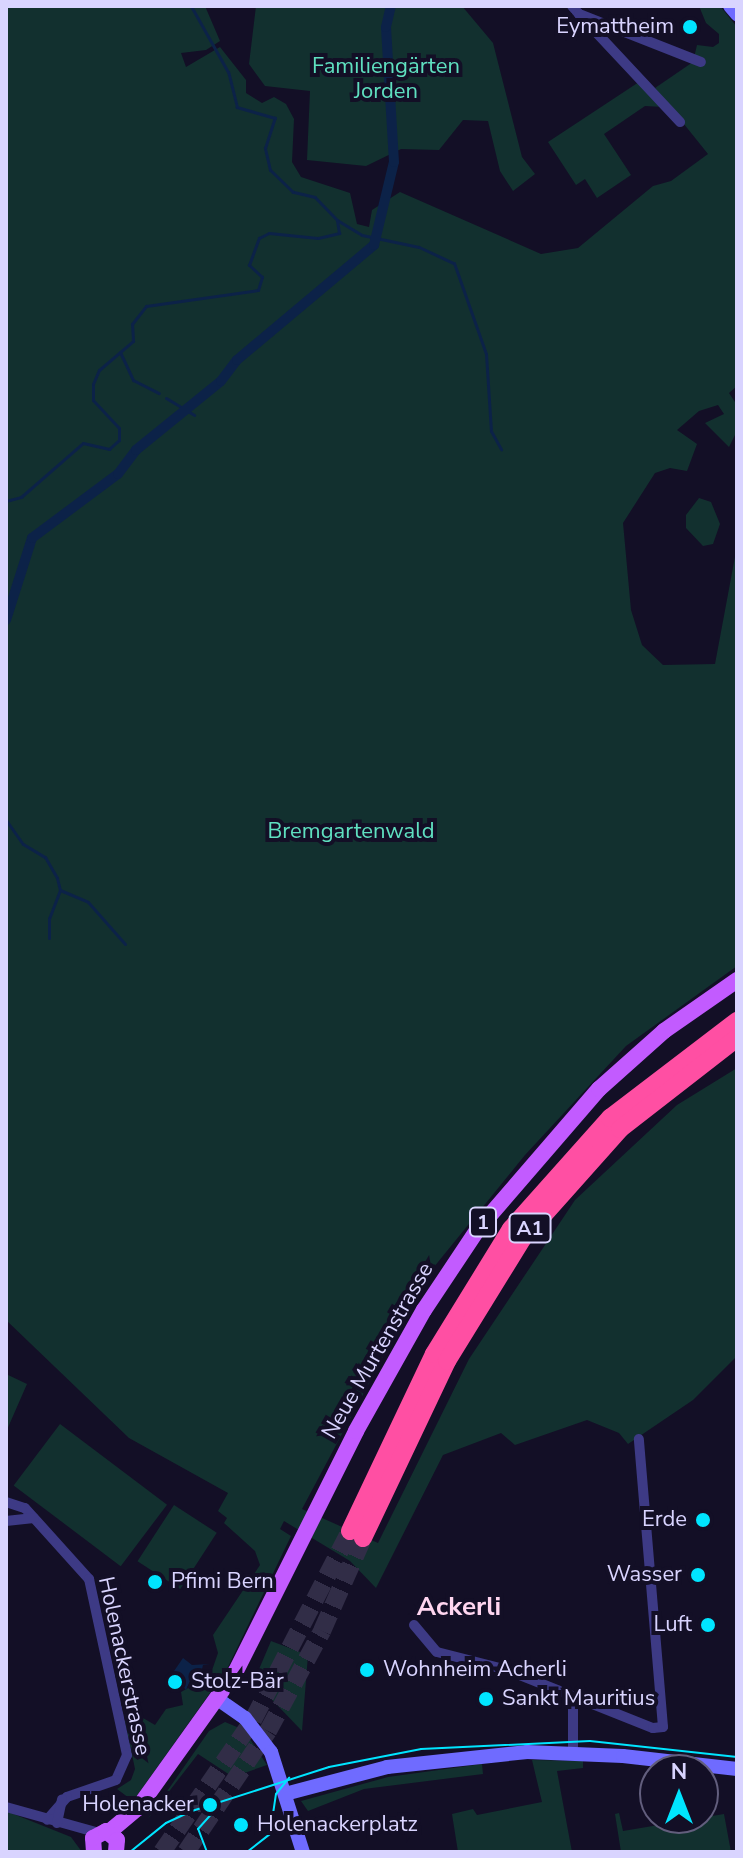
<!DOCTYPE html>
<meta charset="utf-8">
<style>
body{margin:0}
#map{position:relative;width:743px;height:1858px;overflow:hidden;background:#130f26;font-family:"Nunito Sans",sans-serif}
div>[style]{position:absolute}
.green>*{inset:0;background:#12302f;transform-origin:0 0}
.water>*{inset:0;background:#0c2248}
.stream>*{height:3px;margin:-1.5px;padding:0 1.5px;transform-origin:1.5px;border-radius:1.5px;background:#0c2248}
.canal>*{height:10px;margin:-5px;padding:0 5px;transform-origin:5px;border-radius:5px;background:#0c2248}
.highway-tunnel>*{height:18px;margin-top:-9px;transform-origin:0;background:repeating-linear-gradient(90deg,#312d47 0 18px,transparent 0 27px)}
.street>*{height:10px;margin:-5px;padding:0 5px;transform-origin:5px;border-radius:5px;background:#3d3a85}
.secondary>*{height:14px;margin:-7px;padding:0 7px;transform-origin:7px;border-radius:7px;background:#6f6bff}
.primary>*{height:16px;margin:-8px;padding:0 8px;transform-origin:8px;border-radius:8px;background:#c25bff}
.highway>*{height:18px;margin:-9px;padding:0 9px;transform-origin:9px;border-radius:9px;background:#ff4fa3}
.tram>*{height:2px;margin:-1px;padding:0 1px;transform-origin:1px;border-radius:1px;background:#00e5ff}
.dots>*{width:22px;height:22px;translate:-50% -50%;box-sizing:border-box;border:4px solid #130f26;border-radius:50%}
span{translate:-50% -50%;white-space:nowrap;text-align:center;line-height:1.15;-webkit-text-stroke:8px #130f26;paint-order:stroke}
.shield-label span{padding:2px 6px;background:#130f26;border:2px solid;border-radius:6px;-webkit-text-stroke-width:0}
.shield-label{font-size:20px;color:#d9d4ff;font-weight:700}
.poi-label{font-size:22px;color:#d9d4ff}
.right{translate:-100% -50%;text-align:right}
.left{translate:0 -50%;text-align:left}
.park-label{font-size:22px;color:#5fe0c0}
.street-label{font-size:22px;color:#d9d4ff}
.quarter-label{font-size:26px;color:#ffd6f0;font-weight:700}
.frame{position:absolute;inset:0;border:8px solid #d9d4ff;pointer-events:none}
.north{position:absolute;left:639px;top:1754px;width:80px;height:80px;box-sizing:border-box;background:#130f26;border:2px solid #625e7d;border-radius:50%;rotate:0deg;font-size:22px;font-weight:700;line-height:32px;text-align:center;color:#d9d4ff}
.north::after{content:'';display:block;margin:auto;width:28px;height:36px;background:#00e5ff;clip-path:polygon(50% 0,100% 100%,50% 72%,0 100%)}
</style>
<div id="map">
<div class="green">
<i style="clip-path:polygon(6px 6px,205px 6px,220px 41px,206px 50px,181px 53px,186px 67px,220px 47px,246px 80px,246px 93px,262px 103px,274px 97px,286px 104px,294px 119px,292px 162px,301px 177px,350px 193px,357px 224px,369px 227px,372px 210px,400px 192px,541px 254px,578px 248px,653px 186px,671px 181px,708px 154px,655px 88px,693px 62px,697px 45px,713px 47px,719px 43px,719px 34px,706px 23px,699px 6px,720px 6px,737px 27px,737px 386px,729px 393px,737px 405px,737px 431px,729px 447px,705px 423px,724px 414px,718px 405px,699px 411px,677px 430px,697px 444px,687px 471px,670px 468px,655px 473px,623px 523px,631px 610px,642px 645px,663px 665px,715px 664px,737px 546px,737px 966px,626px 1046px,525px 1155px,425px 1278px,302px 1509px,378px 1543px,469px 1359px,575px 1200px,677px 1105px,737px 1068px,737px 1356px,693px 1400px,628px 1444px,619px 1433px,587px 1420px,515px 1445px,501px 1433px,443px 1455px,376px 1588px,350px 1561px,284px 1521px,280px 1529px,291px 1536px,227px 1669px,133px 1801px,117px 1789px,131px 1780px,135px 1769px,125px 1721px,143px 1718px,155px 1725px,166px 1709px,183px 1705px,181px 1692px,210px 1676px,218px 1653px,213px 1635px,260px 1565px,255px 1551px,224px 1523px,227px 1518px,218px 1511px,228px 1493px,129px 1438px,6px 1320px)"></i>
<i style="clip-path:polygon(256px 6px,462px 6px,493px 43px,522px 157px,535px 174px,513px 191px,500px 171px,488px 121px,463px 120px,439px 150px,401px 149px,366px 166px,307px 160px,310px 91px,265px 86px,249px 64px)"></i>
<i style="clip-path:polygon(639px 82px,663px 107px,645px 106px,604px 134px,631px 175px,597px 198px,585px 179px,576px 185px,548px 142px)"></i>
<i style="clip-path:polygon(699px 498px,711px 502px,720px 524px,713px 544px,703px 546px,686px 528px,686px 515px)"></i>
<i style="clip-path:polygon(6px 1374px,27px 1384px,6px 1432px)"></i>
<i style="left:60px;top:1424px;width:134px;height:77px;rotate:37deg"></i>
<i style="left:174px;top:1505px;width:51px;height:67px;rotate:33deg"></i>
<i style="clip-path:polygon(271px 1641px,308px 1655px,302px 1731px,254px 1681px)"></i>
<i style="clip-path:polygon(225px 1722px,244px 1730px,267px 1765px,233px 1777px,198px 1754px,147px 1820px,209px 1731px)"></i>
<i style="clip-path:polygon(532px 1760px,583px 1761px,583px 1768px,557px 1771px,572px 1852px,458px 1852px,452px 1814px,473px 1809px,477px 1815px,542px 1802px)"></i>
<i style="clip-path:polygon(482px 1764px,483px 1774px,364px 1789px,308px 1811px,301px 1801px,388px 1777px)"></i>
<i style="clip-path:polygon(6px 1811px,71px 1837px,82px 1852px,6px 1852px)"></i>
<i style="clip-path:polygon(619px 1813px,623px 1831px,724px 1814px,731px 1852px,621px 1852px,615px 1814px)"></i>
</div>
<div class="water">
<i style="clip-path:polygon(183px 1658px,192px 1665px,210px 1664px,203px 1665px,200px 1678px,192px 1677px,186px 1690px,172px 1674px)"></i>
</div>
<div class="stream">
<i style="left:737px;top:103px;width:10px;rotate:90deg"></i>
<i style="left:337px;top:220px;width:29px;rotate:31deg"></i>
<i style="left:362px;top:235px;width:58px;rotate:11.9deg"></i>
<i style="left:419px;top:247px;width:38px;rotate:25deg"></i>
<i style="left:454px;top:263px;width:96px;rotate:70.6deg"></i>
<i style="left:486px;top:354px;width:77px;rotate:86.3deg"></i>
<i style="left:491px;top:431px;width:21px;rotate:61deg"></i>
<i style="left:120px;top:352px;width:31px;rotate:65deg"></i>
<i style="left:133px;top:380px;width:29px;rotate:27deg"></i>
<i style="left:166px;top:398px;width:33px;rotate:31deg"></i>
<i style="left:6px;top:501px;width:16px;rotate:-15deg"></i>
<i style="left:21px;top:497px;width:82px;rotate:-41.1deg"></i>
<i style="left:83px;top:443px;width:27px;rotate:13deg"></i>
<i style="left:109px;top:449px;width:13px;rotate:-42deg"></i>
<i style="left:119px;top:440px;width:12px;rotate:-90deg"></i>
<i style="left:119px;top:428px;width:38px;rotate:-133deg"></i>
<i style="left:93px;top:400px;width:16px;rotate:-90deg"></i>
<i style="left:93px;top:384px;width:15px;rotate:-67deg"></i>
<i style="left:99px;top:370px;width:45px;rotate:-40.5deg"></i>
<i style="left:133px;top:341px;width:17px;rotate:-93deg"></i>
<i style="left:132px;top:324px;width:23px;rotate:-52deg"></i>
<i style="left:146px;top:306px;width:113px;rotate:-8.1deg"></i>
<i style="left:258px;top:290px;width:14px;rotate:-73deg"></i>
<i style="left:262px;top:277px;width:18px;rotate:-137deg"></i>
<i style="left:249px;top:265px;width:29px;rotate:-70deg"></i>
<i style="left:259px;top:238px;width:11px;rotate:-27deg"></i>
<i style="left:269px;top:233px;width:49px;rotate:5.8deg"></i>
<i style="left:318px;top:238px;width:22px;rotate:-13deg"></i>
<i style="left:339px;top:233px;width:13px;rotate:-99deg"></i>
<i style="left:337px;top:220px;width:32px;rotate:-134deg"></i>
<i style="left:315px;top:197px;width:23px;rotate:-167deg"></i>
<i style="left:293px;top:192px;width:32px;rotate:-136deg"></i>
<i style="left:270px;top:170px;width:23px;rotate:-103deg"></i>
<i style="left:265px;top:148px;width:32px;rotate:-72deg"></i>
<i style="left:275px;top:118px;width:40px;rotate:-164deg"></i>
<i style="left:237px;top:107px;width:36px;rotate:-104deg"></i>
<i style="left:228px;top:72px;width:76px;rotate:-119.3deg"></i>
<i style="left:6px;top:820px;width:29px;rotate:55deg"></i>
<i style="left:23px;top:844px;width:26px;rotate:31deg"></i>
<i style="left:45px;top:857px;width:24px;rotate:60deg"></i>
<i style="left:57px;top:878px;width:12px;rotate:76deg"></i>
<i style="left:60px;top:890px;width:30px;rotate:111deg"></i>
<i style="left:49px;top:918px;width:20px;rotate:90deg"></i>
<i style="left:60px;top:890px;width:30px;rotate:23deg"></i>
<i style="left:88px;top:902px;width:56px;rotate:48.6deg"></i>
</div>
<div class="canal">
<i style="left:6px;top:620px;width:86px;rotate:-72.4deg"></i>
<i style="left:32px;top:538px;width:107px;rotate:-36.7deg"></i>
<i style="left:118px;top:474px;width:30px;rotate:-53deg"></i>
<i style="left:136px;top:450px;width:109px;rotate:-39.1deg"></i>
<i style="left:221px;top:381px;width:26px;rotate:-53deg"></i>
<i style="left:237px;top:360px;width:179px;rotate:-40deg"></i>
<i style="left:374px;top:245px;width:85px;rotate:-76.5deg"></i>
<i style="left:394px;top:162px;width:135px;rotate:-93.4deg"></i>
<i style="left:386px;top:27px;width:22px;rotate:-77deg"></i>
</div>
<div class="highway-tunnel">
<i style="left:162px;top:1852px;width:160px;rotate:-55.4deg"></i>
<i style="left:253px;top:1720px;width:212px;rotate:-62.8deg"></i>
<i style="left:186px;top:1852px;width:146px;rotate:-55.9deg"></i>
<i style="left:268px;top:1731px;width:114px;rotate:-61.6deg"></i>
<i style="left:322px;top:1631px;width:102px;rotate:-66.2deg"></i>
</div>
<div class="street">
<i style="left:572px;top:6px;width:11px;rotate:49deg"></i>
<i style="left:579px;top:14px;width:131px;rotate:21.5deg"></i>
<i style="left:579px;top:14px;width:148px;rotate:46.9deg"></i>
<i style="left:6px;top:1502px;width:20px;rotate:18deg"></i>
<i style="left:25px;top:1508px;width:96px;rotate:48deg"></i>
<i style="left:89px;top:1579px;width:180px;rotate:77.8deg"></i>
<i style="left:127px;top:1755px;width:27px;rotate:114deg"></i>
<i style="left:116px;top:1780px;width:52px;rotate:160.9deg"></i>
<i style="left:67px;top:1797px;width:30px;rotate:131deg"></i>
<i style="left:6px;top:1521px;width:28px;rotate:-6deg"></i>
<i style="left:414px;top:1625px;width:35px;rotate:50deg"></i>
<i style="left:437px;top:1652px;width:72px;rotate:14.4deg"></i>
<i style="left:507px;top:1670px;width:157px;rotate:21.7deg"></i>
<i style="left:653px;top:1728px;width:10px;rotate:-6deg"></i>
<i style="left:663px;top:1727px;width:289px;rotate:-94.8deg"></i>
<i style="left:573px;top:1752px;width:55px;rotate:-90deg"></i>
<i style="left:6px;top:1807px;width:97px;rotate:15.6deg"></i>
<i style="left:57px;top:1823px;width:24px;rotate:-78deg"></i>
</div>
<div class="secondary">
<i style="left:730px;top:6px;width:11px;rotate:49deg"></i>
<i style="left:219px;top:1700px;width:32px;rotate:35deg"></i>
<i style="left:245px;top:1718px;width:43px;rotate:52.6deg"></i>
<i style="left:271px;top:1752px;width:105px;rotate:72.3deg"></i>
<i style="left:285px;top:1794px;width:106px;rotate:-14.8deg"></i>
<i style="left:387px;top:1767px;width:141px;rotate:-6.1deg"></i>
<i style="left:527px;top:1752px;width:96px;rotate:2.4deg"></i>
<i style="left:623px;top:1756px;width:115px;rotate:6.5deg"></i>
</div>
<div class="primary">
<i style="left:109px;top:1832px;width:38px;rotate:-40deg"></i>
<i style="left:138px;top:1808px;width:168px;rotate:-54.4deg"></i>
<i style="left:236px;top:1671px;width:268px;rotate:-63.4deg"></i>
<i style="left:356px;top:1431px;width:139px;rotate:-60.7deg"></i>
<i style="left:424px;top:1310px;width:97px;rotate:-56.3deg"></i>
<i style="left:478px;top:1229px;width:185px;rotate:-49.2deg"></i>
<i style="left:599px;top:1089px;width:87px;rotate:-41.7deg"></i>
<i style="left:664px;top:1031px;width:89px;rotate:-34.9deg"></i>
<i style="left:94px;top:1852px;width:14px;rotate:-94deg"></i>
<i style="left:93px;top:1838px;width:15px;rotate:-28deg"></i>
<i style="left:106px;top:1831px;width:14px;rotate:39deg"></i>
<i style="left:117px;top:1840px;width:12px;rotate:95deg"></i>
</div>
<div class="highway">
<i style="left:350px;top:1531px;width:196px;rotate:-64.6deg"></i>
<i style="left:434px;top:1354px;width:147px;rotate:-58.4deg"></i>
<i style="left:511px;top:1229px;width:149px;rotate:-48.3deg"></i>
<i style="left:610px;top:1118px;width:160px;rotate:-37.4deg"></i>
<i style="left:363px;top:1538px;width:196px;rotate:-64.6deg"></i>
<i style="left:447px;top:1361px;width:145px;rotate:-58.3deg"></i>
<i style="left:523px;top:1238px;width:146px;rotate:-48.3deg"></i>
<i style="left:620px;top:1129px;width:148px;rotate:-37.9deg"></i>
</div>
<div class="tram">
<i style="left:130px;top:1852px;width:46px;rotate:-38.9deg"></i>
<i style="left:166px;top:1823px;width:29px;rotate:-25deg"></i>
<i style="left:192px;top:1811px;width:144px;rotate:-17.8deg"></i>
<i style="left:329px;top:1767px;width:94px;rotate:-11.1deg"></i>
<i style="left:421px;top:1749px;width:169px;rotate:-2.7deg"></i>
<i style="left:590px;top:1741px;width:148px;rotate:6.2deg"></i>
<i style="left:207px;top:1852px;width:25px;rotate:-111deg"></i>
<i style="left:198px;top:1829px;width:25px;rotate:-48deg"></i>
<i style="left:247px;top:1852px;width:29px;rotate:-38deg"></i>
<i style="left:270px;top:1834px;width:40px;rotate:-81.5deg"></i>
<i style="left:276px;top:1794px;width:21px;rotate:-51deg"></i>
</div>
<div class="dots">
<i style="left:690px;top:27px;background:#00e5ff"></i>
<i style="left:703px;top:1520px;background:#00e5ff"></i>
<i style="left:698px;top:1575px;background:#00e5ff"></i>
<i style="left:155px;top:1582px;background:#00e5ff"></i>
<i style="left:708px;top:1625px;background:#00e5ff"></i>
<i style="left:367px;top:1670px;background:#00e5ff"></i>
<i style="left:175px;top:1682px;background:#00e5ff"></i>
<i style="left:486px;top:1699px;background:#00e5ff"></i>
<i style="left:210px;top:1805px;background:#00e5ff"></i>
<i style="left:241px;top:1825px;background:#00e5ff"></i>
</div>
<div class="shield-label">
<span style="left:483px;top:1222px">1</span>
<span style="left:530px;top:1228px">A1</span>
</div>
<div class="poi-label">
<span class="right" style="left:674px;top:27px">Eymattheim</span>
<span class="right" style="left:687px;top:1520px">Erde</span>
<span class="right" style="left:682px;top:1575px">Wasser</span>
<span class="left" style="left:171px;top:1582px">Pfimi Bern</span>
<span class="right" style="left:692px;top:1625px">Luft</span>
<span class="left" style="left:383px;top:1670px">Wohnheim Acherli</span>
<span class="left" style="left:191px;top:1682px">Stolz-Bär</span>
<span class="left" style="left:502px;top:1699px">Sankt Mauritius</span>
<span class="right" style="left:194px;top:1805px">Holenacker</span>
<span class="left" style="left:257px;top:1825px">Holenackerplatz</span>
</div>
<div class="park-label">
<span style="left:386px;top:79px">Familiengärten<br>Jorden</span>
<span style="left:351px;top:832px">Bremgartenwald</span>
</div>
<div class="street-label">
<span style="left:378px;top:1351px;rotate:-60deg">Neue Murtenstrasse</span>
<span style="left:124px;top:1666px;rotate:78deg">Holenackerstrasse</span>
</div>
<div class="quarter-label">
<span style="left:459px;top:1607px">Ackerli</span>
</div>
<div class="frame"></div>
<div class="north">N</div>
</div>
